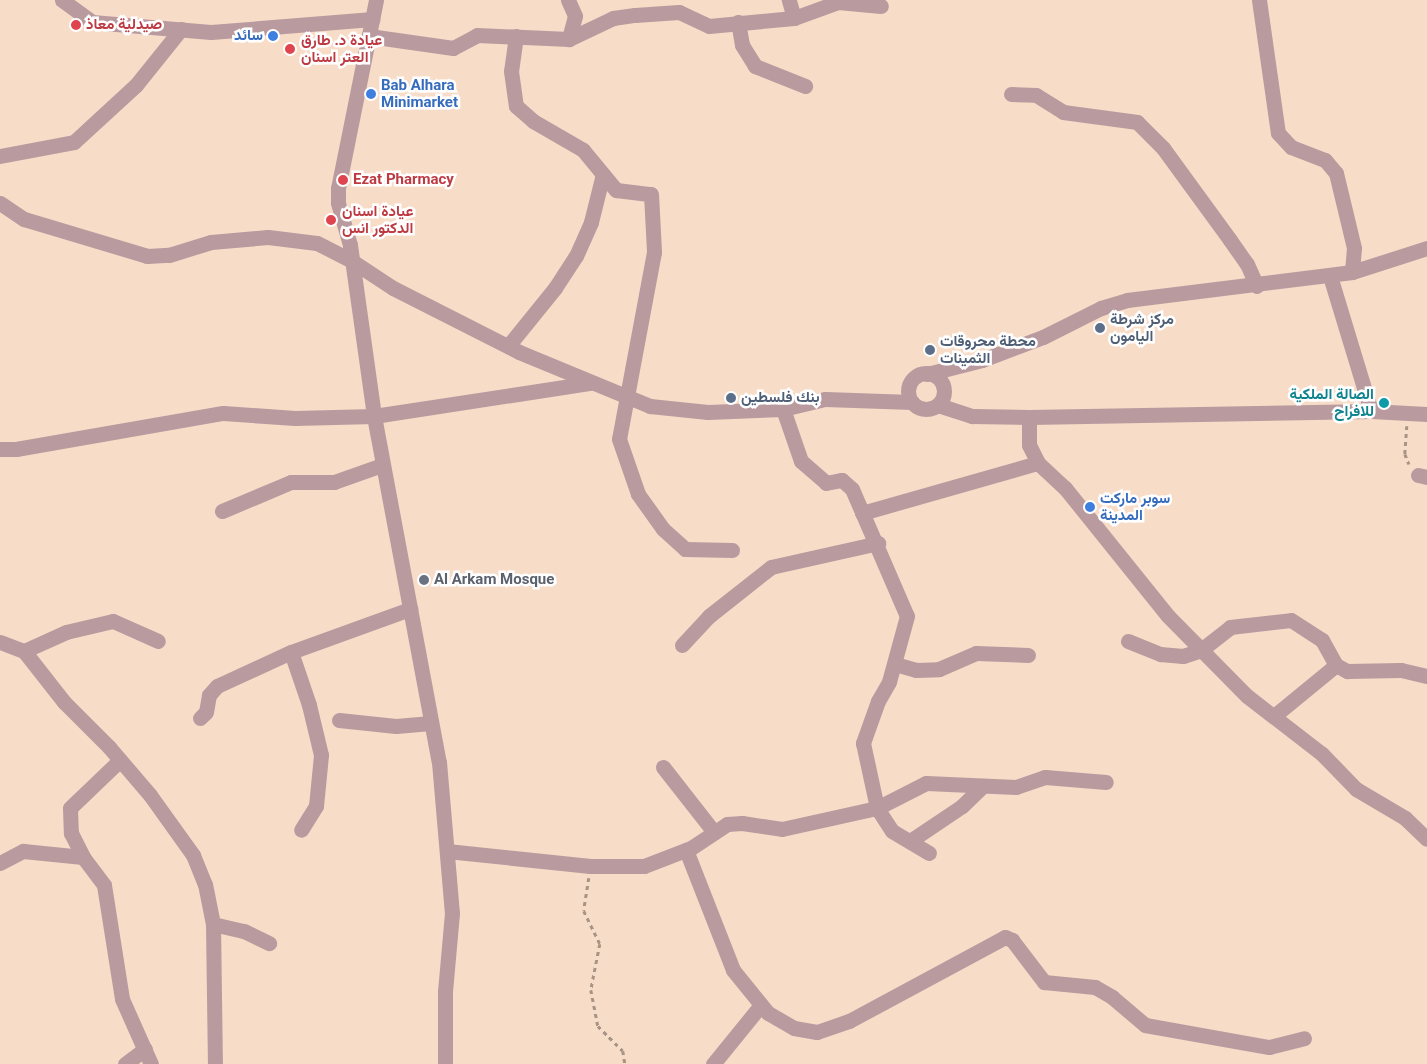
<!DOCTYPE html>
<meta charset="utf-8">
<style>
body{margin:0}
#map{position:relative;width:1427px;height:1064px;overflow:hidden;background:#f7dcc7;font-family:Roboto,Vazirmatn,sans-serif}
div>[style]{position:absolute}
.path>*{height:2.5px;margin-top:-1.25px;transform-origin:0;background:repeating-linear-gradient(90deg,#a89484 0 4px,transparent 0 8px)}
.minor>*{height:15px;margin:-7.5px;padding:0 7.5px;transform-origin:7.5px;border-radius:7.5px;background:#b99a9f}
.tertiary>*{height:15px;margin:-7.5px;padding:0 7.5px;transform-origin:7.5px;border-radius:7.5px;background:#b99a9f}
.tertiary>.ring{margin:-7.5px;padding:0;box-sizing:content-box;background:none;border:15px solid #b99a9f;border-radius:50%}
.dots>*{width:14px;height:14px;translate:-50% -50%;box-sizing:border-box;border:2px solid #fff;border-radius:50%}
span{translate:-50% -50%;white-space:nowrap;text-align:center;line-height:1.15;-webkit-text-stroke:5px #fff;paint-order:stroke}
.health-label{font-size:15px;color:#be3a42;font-weight:700}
.left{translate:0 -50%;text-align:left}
.shop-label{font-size:15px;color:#366cbe;font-weight:700}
.right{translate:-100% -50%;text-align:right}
.service-label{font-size:15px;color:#4e5e75;font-weight:700}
.culture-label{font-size:15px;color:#0d838f;font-weight:700}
.worship-label{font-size:15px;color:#5b616d;font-weight:700}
</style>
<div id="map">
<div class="path">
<i style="left:1407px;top:426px;width:28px;rotate:94deg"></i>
<i style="left:1405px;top:454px;width:11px;rotate:68deg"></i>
<i style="left:589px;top:878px;width:33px;rotate:99deg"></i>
<i style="left:584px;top:911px;width:37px;rotate:64deg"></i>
<i style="left:600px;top:944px;width:47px;rotate:101.1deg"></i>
<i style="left:591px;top:990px;width:37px;rotate:79deg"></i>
<i style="left:598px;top:1026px;width:35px;rotate:45deg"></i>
<i style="left:623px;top:1051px;width:13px;rotate:81deg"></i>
</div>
<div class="minor">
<i style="left:62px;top:0;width:37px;rotate:36deg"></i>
<i style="left:92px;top:22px;width:119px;rotate:4.8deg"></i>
<i style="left:211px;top:32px;width:162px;rotate:-4.6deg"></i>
<i style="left:568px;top:0;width:17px;rotate:66deg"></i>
<i style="left:575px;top:16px;width:24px;rotate:105deg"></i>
<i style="left:1259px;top:0;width:134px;rotate:81.9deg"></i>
<i style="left:1278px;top:133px;width:19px;rotate:47deg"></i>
<i style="left:1291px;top:147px;width:36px;rotate:21deg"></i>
<i style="left:1325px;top:160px;width:17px;rotate:50deg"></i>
<i style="left:1336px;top:173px;width:77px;rotate:76.5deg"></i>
<i style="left:1354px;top:248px;width:24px;rotate:95deg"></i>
<i style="left:794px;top:18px;width:47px;rotate:-20deg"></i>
<i style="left:838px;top:2px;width:43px;rotate:5.3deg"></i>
<i style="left:738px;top:22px;width:23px;rotate:80deg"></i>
<i style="left:742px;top:45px;width:25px;rotate:58deg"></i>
<i style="left:755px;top:66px;width:54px;rotate:21.8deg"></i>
<i style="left:369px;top:36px;width:85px;rotate:8.1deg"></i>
<i style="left:453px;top:48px;width:27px;rotate:-28deg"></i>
<i style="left:477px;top:35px;width:92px;rotate:2.5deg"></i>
<i style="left:569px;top:39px;width:49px;rotate:-25.5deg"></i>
<i style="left:613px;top:18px;width:22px;rotate:-8deg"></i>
<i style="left:635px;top:15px;width:44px;rotate:-3.9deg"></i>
<i style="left:679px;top:12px;width:33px;rotate:25deg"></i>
<i style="left:709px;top:26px;width:85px;rotate:-5.4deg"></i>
<i style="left:794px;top:18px;width:19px;rotate:-106deg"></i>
<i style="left:516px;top:36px;width:35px;rotate:98deg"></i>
<i style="left:511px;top:71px;width:35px;rotate:82deg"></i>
<i style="left:516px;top:106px;width:23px;rotate:41deg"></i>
<i style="left:533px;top:121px;width:58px;rotate:30.1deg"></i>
<i style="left:583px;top:150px;width:52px;rotate:50.5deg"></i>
<i style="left:616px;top:190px;width:35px;rotate:7deg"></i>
<i style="left:651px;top:194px;width:58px;rotate:87deg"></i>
<i style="left:654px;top:252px;width:190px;rotate:100.6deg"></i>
<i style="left:619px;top:439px;width:58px;rotate:70.9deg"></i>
<i style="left:638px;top:494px;width:43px;rotate:54.5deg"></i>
<i style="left:663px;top:529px;width:30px;rotate:42deg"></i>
<i style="left:685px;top:549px;width:47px;rotate:1.2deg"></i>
<i style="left:1011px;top:94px;width:25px;rotate:2deg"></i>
<i style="left:1036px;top:95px;width:32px;rotate:32deg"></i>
<i style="left:1063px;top:112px;width:75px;rotate:7.7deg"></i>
<i style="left:1137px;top:122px;width:37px;rotate:45deg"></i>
<i style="left:1163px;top:148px;width:114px;rotate:53.9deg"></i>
<i style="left:1230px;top:240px;width:29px;rotate:55deg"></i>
<i style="left:1247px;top:264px;width:24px;rotate:66deg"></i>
<i style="left:0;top:156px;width:75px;rotate:-10.7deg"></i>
<i style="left:74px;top:142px;width:84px;rotate:-42.6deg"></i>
<i style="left:136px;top:85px;width:72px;rotate:-51.2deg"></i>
<i style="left:0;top:203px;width:29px;rotate:34deg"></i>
<i style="left:24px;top:219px;width:128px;rotate:16.7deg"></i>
<i style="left:147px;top:256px;width:22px;rotate:-3deg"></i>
<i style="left:169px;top:255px;width:44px;rotate:-17.2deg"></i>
<i style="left:211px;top:242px;width:57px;rotate:-5deg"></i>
<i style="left:268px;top:237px;width:49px;rotate:7deg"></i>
<i style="left:317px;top:243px;width:39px;rotate:27deg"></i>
<i style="left:1330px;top:276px;width:141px;rotate:73.1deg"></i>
<i style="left:508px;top:346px;width:75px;rotate:-51deg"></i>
<i style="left:555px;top:288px;width:38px;rotate:-57deg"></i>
<i style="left:576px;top:256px;width:37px;rotate:-66deg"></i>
<i style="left:591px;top:222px;width:49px;rotate:-76deg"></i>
<i style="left:938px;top:405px;width:36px;rotate:18deg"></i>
<i style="left:972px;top:416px;width:57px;rotate:1deg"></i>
<i style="left:1029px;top:417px;width:342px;rotate:-1deg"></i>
<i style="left:1371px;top:411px;width:56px;rotate:3.1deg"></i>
<i style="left:783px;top:409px;width:55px;rotate:70.9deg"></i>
<i style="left:801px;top:461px;width:33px;rotate:41deg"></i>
<i style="left:826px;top:483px;width:16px;rotate:-11deg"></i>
<i style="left:842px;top:480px;width:13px;rotate:42deg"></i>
<i style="left:852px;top:489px;width:138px;rotate:66.6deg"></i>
<i style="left:907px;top:616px;width:68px;rotate:105.3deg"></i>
<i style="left:889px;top:682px;width:22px;rotate:120deg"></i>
<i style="left:878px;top:701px;width:45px;rotate:109.7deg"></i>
<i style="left:863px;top:743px;width:66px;rotate:77.8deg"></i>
<i style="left:877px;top:808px;width:55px;rotate:-27deg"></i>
<i style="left:926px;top:783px;width:90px;rotate:2.5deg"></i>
<i style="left:1016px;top:787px;width:31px;rotate:-19deg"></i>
<i style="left:1045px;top:777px;width:61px;rotate:4.7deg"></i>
<i style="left:1029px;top:417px;width:28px;rotate:90deg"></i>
<i style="left:1029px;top:445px;width:20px;rotate:63deg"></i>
<i style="left:1038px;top:463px;width:37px;rotate:43deg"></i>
<i style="left:1065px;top:488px;width:164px;rotate:51.2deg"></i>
<i style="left:1168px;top:616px;width:112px;rotate:45.4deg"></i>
<i style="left:1247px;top:696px;width:95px;rotate:37.7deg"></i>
<i style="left:1322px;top:754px;width:49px;rotate:45.8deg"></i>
<i style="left:1356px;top:789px;width:57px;rotate:30.6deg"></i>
<i style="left:1405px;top:818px;width:30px;rotate:44deg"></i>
<i style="left:0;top:449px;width:16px"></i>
<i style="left:16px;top:449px;width:210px;rotate:-9.9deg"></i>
<i style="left:223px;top:413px;width:72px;rotate:4deg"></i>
<i style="left:295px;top:418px;width:79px;rotate:-1.5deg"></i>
<i style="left:374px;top:416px;width:219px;rotate:-8.7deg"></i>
<i style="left:1418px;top:475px;width:9px;rotate:13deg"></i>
<i style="left:222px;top:511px;width:75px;rotate:-22.8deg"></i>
<i style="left:291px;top:482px;width:43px"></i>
<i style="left:334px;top:482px;width:51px;rotate:-19.5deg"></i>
<i style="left:862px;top:513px;width:183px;rotate:-15.9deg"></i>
<i style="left:1128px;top:641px;width:35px;rotate:22deg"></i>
<i style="left:1160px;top:654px;width:23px;rotate:5deg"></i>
<i style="left:1183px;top:656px;width:19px;rotate:-18deg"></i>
<i style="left:1201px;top:650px;width:37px;rotate:-38deg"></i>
<i style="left:1230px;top:627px;width:61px;rotate:-6.5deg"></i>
<i style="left:1291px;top:620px;width:37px;rotate:33deg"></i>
<i style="left:1322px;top:640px;width:29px;rotate:61deg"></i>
<i style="left:1336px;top:665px;width:13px;rotate:29deg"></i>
<i style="left:1347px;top:671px;width:54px;rotate:-1.1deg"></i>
<i style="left:1401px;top:670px;width:27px;rotate:13deg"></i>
<i style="left:0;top:642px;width:26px;rotate:21deg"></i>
<i style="left:24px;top:651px;width:65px;rotate:51.9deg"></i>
<i style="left:64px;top:702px;width:64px;rotate:45deg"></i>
<i style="left:109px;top:747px;width:63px;rotate:49.5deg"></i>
<i style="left:150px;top:795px;width:74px;rotate:54.4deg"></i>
<i style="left:193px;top:855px;width:31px;rotate:68deg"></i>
<i style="left:205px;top:884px;width:41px;rotate:78.7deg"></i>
<i style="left:213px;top:924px;width:140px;rotate:89.2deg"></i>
<i style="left:682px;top:645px;width:40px;rotate:-47deg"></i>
<i style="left:709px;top:616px;width:79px;rotate:-38.3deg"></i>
<i style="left:771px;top:567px;width:110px;rotate:-12.6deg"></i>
<i style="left:24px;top:651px;width:46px;rotate:-24.3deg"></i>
<i style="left:66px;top:632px;width:48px;rotate:-13.2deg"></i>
<i style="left:113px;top:621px;width:49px;rotate:24deg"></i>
<i style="left:291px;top:652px;width:56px;rotate:71.2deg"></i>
<i style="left:309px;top:705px;width:51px;rotate:76.5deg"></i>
<i style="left:321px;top:755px;width:51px;rotate:95.6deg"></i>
<i style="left:316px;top:806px;width:28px;rotate:122deg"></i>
<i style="left:895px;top:664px;width:22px;rotate:16deg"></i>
<i style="left:916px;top:670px;width:23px;rotate:-2deg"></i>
<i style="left:939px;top:669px;width:40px;rotate:-23.4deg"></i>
<i style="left:976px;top:653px;width:52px;rotate:2.2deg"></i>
<i style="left:1274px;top:716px;width:80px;rotate:-39.4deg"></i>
<i style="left:200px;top:718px;width:8px;rotate:-45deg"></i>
<i style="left:206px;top:712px;width:17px;rotate:-80deg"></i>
<i style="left:209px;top:695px;width:12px;rotate:-48deg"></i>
<i style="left:217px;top:686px;width:81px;rotate:-24.7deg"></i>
<i style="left:291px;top:652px;width:127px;rotate:-19.9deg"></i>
<i style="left:339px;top:720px;width:57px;rotate:6deg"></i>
<i style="left:396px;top:726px;width:35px;rotate:-5deg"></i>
<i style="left:120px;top:760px;width:69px;rotate:136.2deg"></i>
<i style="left:70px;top:808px;width:25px;rotate:88deg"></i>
<i style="left:71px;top:833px;width:27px;rotate:63deg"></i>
<i style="left:83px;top:857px;width:35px;rotate:53deg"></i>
<i style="left:104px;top:885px;width:115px;rotate:81deg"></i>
<i style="left:122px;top:999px;width:71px;rotate:66deg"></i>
<i style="left:663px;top:767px;width:83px;rotate:51.9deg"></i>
<i style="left:910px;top:841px;width:63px;rotate:-33.9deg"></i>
<i style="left:962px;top:806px;width:29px;rotate:-44deg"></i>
<i style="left:686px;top:850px;width:129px;rotate:68.6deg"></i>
<i style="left:733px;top:970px;width:55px;rotate:50.9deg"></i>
<i style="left:768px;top:1013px;width:30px;rotate:30deg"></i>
<i style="left:794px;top:1028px;width:23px;rotate:10deg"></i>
<i style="left:817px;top:1032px;width:34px;rotate:-19deg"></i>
<i style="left:849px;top:1021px;width:177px;rotate:-28.3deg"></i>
<i style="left:1005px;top:937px;width:8px;rotate:23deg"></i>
<i style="left:1012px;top:940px;width:53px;rotate:52.7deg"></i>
<i style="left:1044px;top:982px;width:51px;rotate:5.6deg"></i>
<i style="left:1095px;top:987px;width:20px;rotate:30deg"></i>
<i style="left:1112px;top:997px;width:43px;rotate:40.3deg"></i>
<i style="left:1145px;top:1025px;width:126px;rotate:10.1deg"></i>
<i style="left:1269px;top:1047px;width:36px;rotate:-14deg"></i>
<i style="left:447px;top:851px;width:144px;rotate:6deg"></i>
<i style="left:590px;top:866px;width:54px"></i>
<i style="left:644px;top:866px;width:50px;rotate:-21deg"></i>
<i style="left:691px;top:848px;width:43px;rotate:-33.7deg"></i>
<i style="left:727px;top:824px;width:15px;rotate:-4deg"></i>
<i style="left:742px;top:823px;width:40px;rotate:8.5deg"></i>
<i style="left:782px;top:829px;width:97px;rotate:-12.5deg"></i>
<i style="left:877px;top:808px;width:27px;rotate:57deg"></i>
<i style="left:892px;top:831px;width:43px;rotate:30.7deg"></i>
<i style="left:0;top:863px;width:26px;rotate:-28deg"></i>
<i style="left:23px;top:851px;width:60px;rotate:5.7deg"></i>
<i style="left:213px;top:924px;width:32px;rotate:13deg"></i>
<i style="left:244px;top:931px;width:28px;rotate:26deg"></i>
<i style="left:125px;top:1064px;width:25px;rotate:-37deg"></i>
<i style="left:713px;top:1064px;width:76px;rotate:-50.9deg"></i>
</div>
<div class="tertiary">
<i style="left:376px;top:0;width:192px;rotate:101.4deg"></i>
<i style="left:338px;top:188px;width:15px;rotate:90deg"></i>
<i style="left:338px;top:203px;width:44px;rotate:74.1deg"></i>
<i style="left:350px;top:245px;width:173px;rotate:82deg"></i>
<i style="left:374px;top:416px;width:352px;rotate:79.4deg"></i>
<i style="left:439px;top:762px;width:152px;rotate:85.1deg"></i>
<i style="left:452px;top:913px;width:79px;rotate:95.1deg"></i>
<i style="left:445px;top:992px;width:72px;rotate:90deg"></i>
<i style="left:352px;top:261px;width:49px;rotate:33.4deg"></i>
<i style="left:393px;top:288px;width:141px;rotate:26.9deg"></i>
<i style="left:519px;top:352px;width:142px;rotate:22.4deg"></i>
<i style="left:650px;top:406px;width:58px;rotate:5.9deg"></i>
<i style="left:708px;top:412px;width:75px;rotate:-2.3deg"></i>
<i style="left:783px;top:409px;width:43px;rotate:-13.4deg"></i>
<i style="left:825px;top:399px;width:87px;rotate:2deg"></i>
<i class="ring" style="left:908px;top:373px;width:21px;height:21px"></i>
<i style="left:927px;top:374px;width:57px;rotate:-14.3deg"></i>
<i style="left:982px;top:360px;width:65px;rotate:-20.7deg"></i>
<i style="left:1043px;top:337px;width:65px;rotate:-26.6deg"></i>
<i style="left:1101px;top:308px;width:27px;rotate:-17deg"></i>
<i style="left:1127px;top:300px;width:227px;rotate:-7.1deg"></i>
<i style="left:1352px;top:272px;width:79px;rotate:-17.7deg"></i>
</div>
<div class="dots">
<i style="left:76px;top:25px;background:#e0444e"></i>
<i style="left:273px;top:36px;background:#3f7fe0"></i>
<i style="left:290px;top:49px;background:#e0444e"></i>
<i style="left:371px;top:94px;background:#3f7fe0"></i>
<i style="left:343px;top:180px;background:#e0444e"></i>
<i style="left:331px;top:220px;background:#e0444e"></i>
<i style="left:1100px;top:328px;background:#5c6f8a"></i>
<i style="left:930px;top:350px;background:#5c6f8a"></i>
<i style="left:731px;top:398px;background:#5c6f8a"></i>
<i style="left:1384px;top:403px;background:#0f9aa8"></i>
<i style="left:1090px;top:507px;background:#3f7fe0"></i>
<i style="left:424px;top:580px;background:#6b7280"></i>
</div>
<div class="health-label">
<span class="left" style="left:86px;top:25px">صيدلية معاذ</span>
<span class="left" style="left:301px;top:49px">عيادة د. طارق<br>العتر اسنان</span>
<span class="left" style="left:353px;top:180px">Ezat Pharmacy</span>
<span class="left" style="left:342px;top:220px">عيادة اسنان<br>الدكتور انس</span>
</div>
<div class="shop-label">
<span class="right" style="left:263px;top:36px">سائد</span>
<span class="left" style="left:381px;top:94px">Bab Alhara<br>Minimarket</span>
<span class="left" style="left:1100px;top:507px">سوبر ماركت<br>المدينة</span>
</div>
<div class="service-label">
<span class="left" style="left:1110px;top:328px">مركز شرطة<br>اليامون</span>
<span class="left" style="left:940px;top:350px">محطة محروقات<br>الثمينات</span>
<span class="left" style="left:741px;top:398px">بنك فلسطين</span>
</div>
<div class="culture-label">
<span class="right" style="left:1374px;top:403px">الصالة الملكية<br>للافراح</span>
</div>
<div class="worship-label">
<span class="left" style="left:434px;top:580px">Al Arkam Mosque</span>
</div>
</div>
